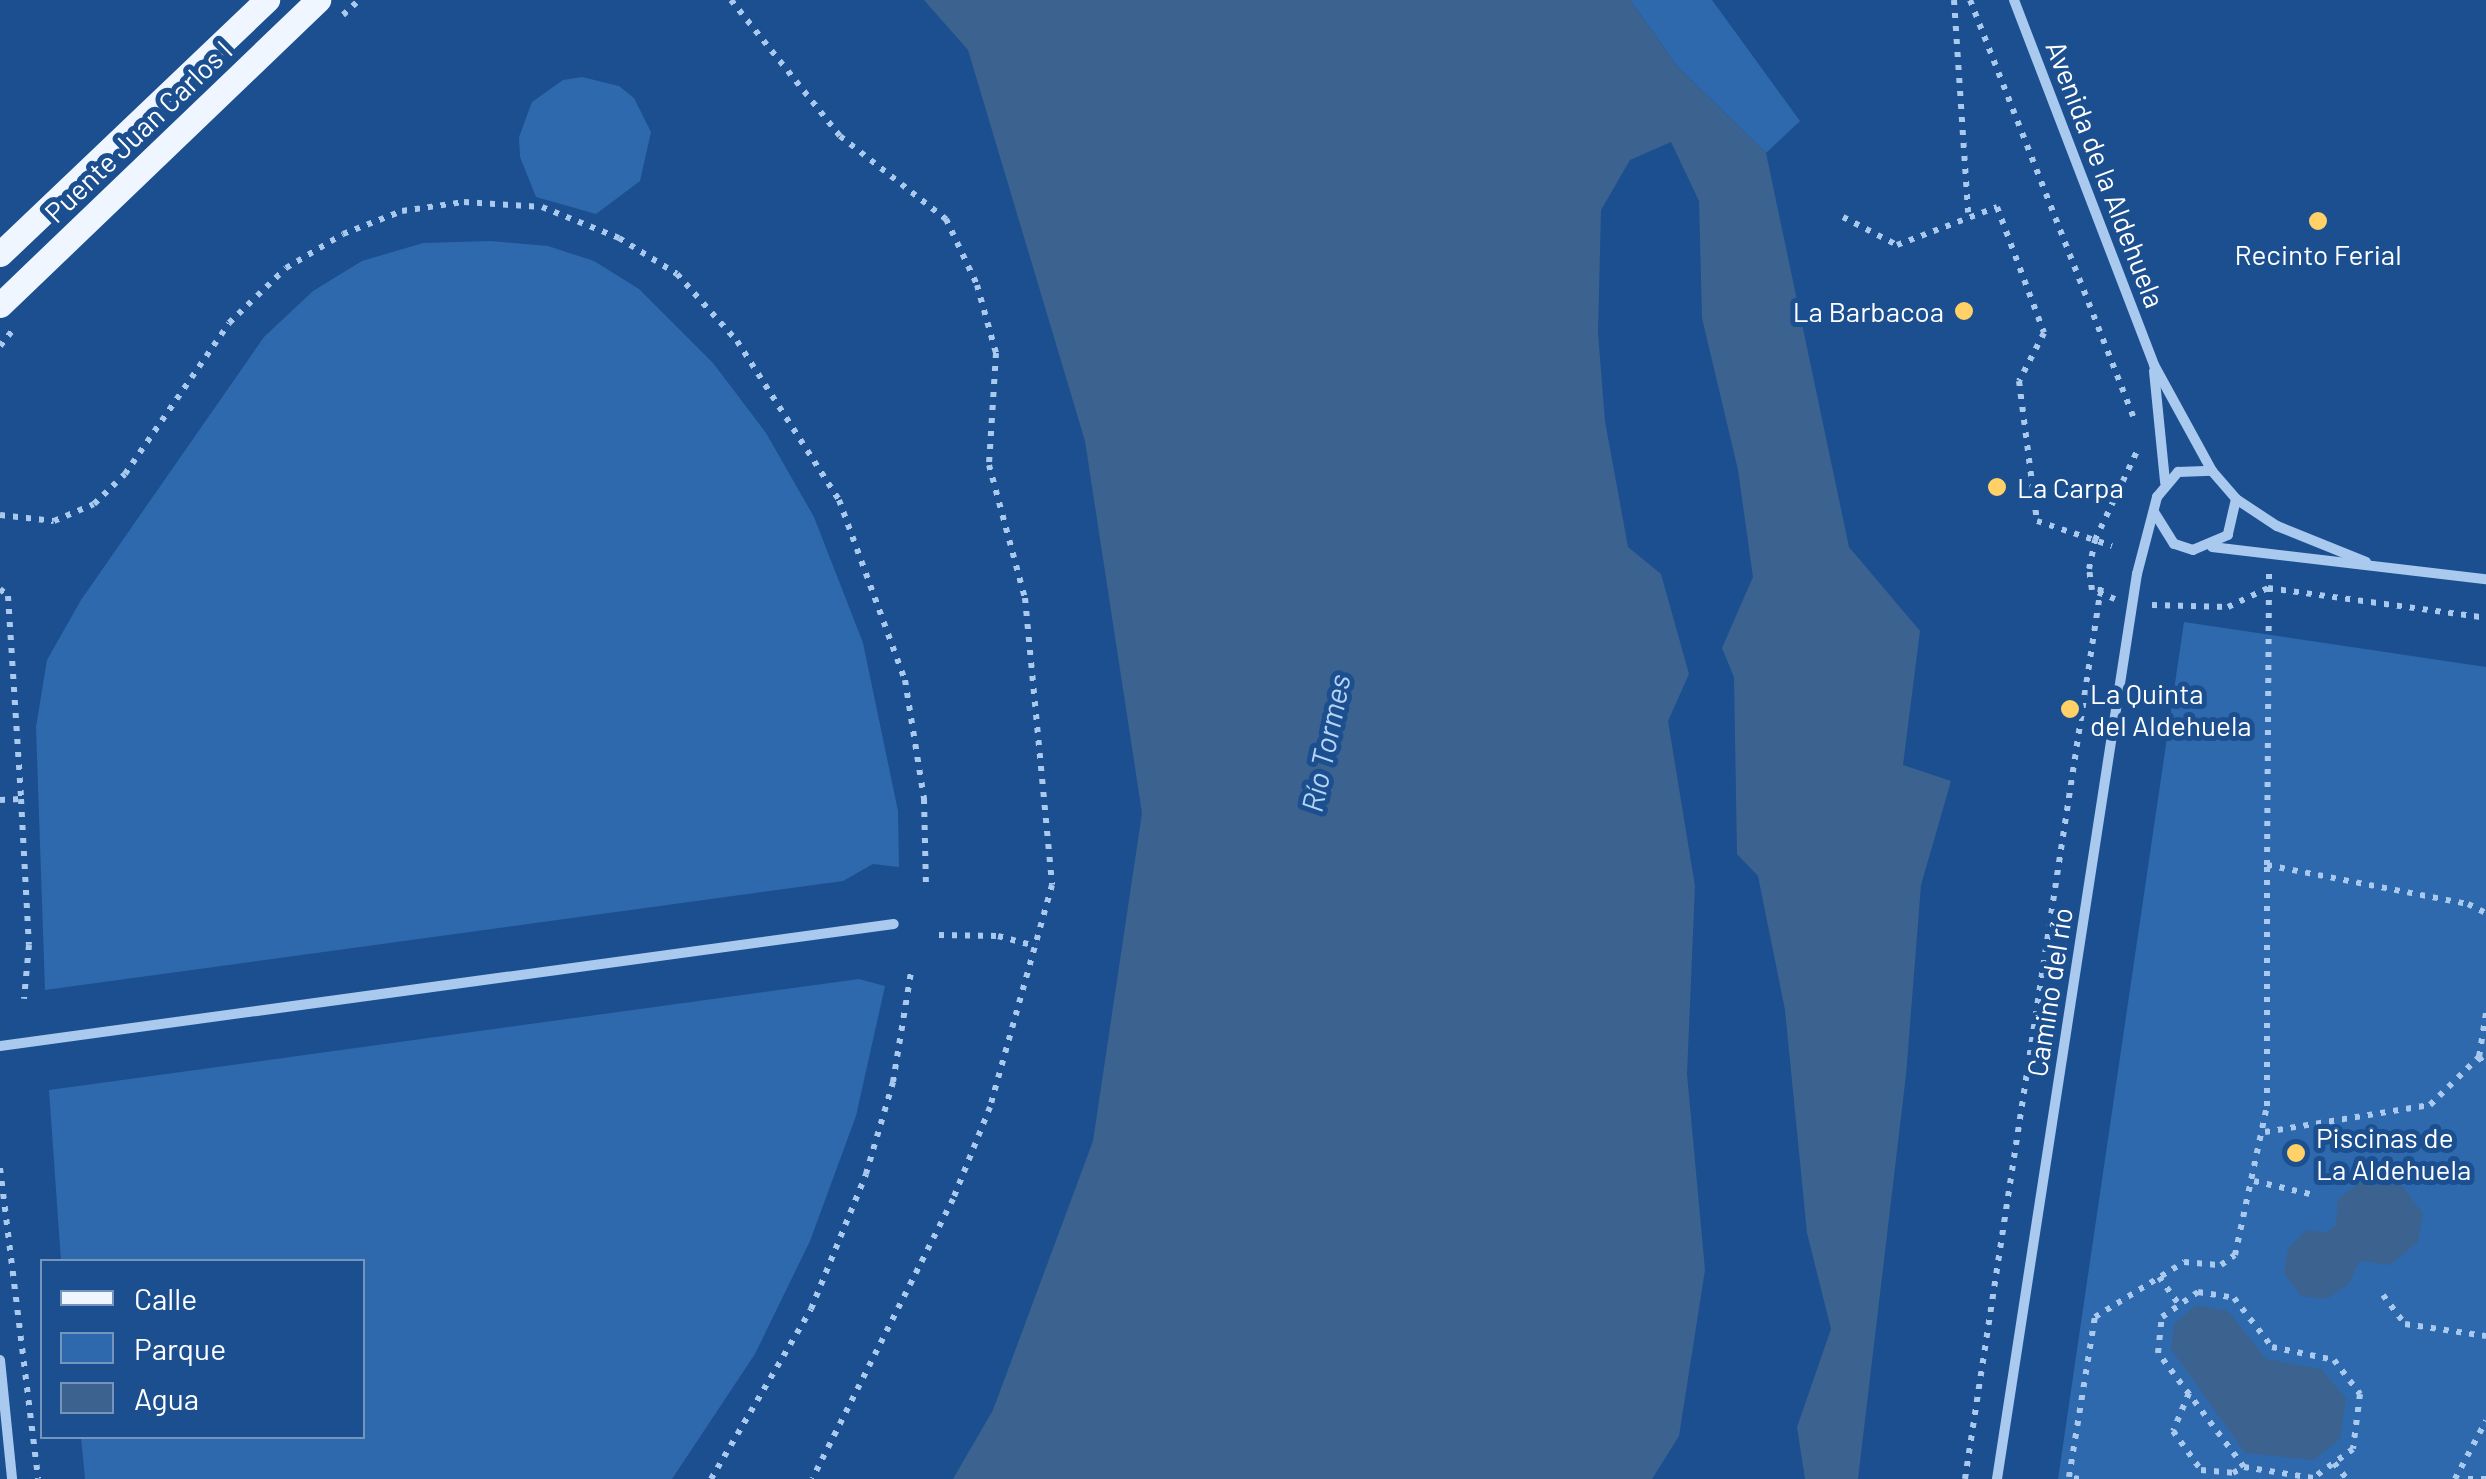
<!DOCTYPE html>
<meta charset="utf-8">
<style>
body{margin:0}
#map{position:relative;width:2486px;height:1479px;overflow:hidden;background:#1b4f8f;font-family:Barlow,sans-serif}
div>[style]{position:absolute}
.green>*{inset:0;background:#2e69ad}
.water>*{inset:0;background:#3c6290}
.path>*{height:6px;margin-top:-3px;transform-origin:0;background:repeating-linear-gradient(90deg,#a9c9ee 0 5px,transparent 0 13px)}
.street>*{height:10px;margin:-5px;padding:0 5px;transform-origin:5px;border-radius:5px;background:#a9c9ee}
.primary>*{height:25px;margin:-12.5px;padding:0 12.5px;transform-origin:12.5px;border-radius:12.5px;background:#f0f6ff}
.dots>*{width:28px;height:28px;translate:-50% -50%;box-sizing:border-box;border:5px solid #1b4f8f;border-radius:50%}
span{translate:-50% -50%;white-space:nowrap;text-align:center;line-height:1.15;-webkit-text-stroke:10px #1b4f8f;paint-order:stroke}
.street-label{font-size:28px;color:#fff}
.poi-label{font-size:28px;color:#fff}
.right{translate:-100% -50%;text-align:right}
.left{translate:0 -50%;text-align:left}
.water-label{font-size:30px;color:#b5d3f5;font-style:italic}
.legend{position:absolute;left:40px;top:1259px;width:325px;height:180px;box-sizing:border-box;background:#1b4f8f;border:2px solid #7695bc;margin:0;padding:12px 18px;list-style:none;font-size:30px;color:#fff}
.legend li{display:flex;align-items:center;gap:20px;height:50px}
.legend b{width:50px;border:2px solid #7695bc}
</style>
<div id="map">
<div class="green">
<i style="clip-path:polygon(1630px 0,1712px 0,1800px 121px,1766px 153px,1677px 66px)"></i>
<i style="clip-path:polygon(582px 77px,619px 86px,634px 98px,651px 132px,640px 181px,596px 214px,536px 197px,520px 157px,519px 137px,532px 102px,563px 80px)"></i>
<i style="clip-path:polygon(491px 241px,548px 246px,594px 261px,639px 289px,713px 363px,766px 433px,814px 517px,863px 643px,898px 811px,899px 867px,873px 864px,843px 881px,45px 990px,36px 727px,47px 660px,81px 600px,264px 337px,313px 291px,362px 261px,423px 243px)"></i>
<i style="clip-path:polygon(2184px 622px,2486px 667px,2486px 1479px,2058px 1479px)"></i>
<i style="clip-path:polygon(859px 979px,885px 986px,856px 1116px,810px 1241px,755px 1354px,672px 1479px,85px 1479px,81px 1437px,362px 1436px,362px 1262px,61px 1261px,49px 1090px)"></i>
</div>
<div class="water">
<i style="clip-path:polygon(924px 0,1630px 0,1677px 66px,1766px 153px,1849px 547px,1920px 631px,1903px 765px,1951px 781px,1921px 885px,1906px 1075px,1858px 1479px,1805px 1479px,1797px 1427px,1831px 1329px,1807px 1233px,1785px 1010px,1758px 876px,1737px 854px,1734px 677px,1722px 648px,1753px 577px,1738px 470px,1702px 318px,1699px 201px,1671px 142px,1630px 160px,1601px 210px,1598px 333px,1605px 421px,1628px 547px,1661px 574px,1689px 674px,1668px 721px,1695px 886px,1687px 1074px,1705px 1270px,1679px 1436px,1652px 1479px,953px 1479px,993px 1410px,1093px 1141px,1142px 813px,1085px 441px,968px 50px)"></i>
<i style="clip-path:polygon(2366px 1178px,2401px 1184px,2423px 1214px,2418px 1242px,2390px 1265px,2360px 1261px,2349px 1283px,2327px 1299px,2301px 1296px,2284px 1273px,2288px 1248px,2307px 1230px,2326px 1233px,2336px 1224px,2338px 1199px)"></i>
<i style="clip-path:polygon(2196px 1305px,2228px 1311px,2266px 1359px,2321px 1369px,2346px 1398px,2340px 1439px,2314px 1460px,2245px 1453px,2171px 1349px,2174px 1324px)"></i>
</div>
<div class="path">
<i style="left:731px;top:0;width:174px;rotate:51.3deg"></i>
<i style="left:840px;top:136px;width:135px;rotate:38.1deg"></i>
<i style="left:946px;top:219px;width:73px;rotate:64.8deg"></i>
<i style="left:977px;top:285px;width:71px;rotate:74.4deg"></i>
<i style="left:996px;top:353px;width:112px;rotate:93.6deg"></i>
<i style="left:989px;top:465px;width:138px;rotate:74.9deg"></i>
<i style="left:1025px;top:598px;width:288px;rotate:84.6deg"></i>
<i style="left:1052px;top:885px;width:230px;rotate:105.6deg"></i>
<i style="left:990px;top:1107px;width:99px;rotate:111.9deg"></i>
<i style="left:953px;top:1199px;width:313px;rotate:116.7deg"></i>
<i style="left:1954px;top:0;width:213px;rotate:86.2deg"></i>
<i style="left:1970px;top:0;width:453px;rotate:68.6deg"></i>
<i style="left:343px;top:15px;width:22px;rotate:-43deg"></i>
<i style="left:1843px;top:217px;width:61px;rotate:27.4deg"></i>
<i style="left:1897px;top:245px;width:107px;rotate:-20.8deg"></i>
<i style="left:1997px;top:207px;width:134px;rotate:69.5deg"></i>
<i style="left:2044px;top:333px;width:54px;rotate:117.5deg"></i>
<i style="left:2019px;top:381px;width:141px;rotate:82.7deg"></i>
<i style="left:2037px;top:521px;width:79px;rotate:18.4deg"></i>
<i style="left:0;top:346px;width:19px;rotate:-51deg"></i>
<i style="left:0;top:515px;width:54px;rotate:6.3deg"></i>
<i style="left:54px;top:521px;width:43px;rotate:-23deg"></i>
<i style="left:94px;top:504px;width:43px;rotate:-44.1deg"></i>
<i style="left:125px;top:474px;width:183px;rotate:-55.4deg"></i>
<i style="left:229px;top:323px;width:79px;rotate:-44deg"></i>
<i style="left:286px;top:268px;width:66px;rotate:-30.8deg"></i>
<i style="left:343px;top:234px;width:63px;rotate:-21.3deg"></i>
<i style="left:402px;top:211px;width:63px;rotate:-8.3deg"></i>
<i style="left:464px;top:202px;width:78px;rotate:3.7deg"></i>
<i style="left:542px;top:207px;width:83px;rotate:21.9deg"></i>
<i style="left:619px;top:238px;width:68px;rotate:31.8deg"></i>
<i style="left:677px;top:274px;width:90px;rotate:48.2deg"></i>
<i style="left:737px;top:341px;width:189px;rotate:57.3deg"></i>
<i style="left:839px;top:500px;width:192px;rotate:69.9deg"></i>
<i style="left:905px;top:680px;width:121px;rotate:80.9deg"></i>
<i style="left:924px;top:799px;width:87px;rotate:88.7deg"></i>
<i style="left:0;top:589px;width:11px;rotate:41deg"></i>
<i style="left:8px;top:596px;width:203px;rotate:86.3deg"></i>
<i style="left:21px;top:799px;width:146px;rotate:86.9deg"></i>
<i style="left:29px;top:945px;width:54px;rotate:95.3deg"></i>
<i style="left:2115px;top:599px;width:25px;rotate:-159deg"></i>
<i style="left:2092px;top:590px;width:21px;rotate:-98deg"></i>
<i style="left:2089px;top:569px;width:30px;rotate:-78deg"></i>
<i style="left:2095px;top:540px;width:101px;rotate:-64.7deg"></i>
<i style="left:2152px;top:605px;width:76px;rotate:1.5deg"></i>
<i style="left:2228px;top:607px;width:44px;rotate:-25.4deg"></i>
<i style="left:2268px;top:588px;width:220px;rotate:7.8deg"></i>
<i style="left:0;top:800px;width:21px;rotate:-3deg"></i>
<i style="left:2267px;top:865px;width:293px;rotate:-89.6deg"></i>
<i style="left:939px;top:935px;width:59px;rotate:1deg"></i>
<i style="left:998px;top:936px;width:39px;rotate:15deg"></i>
<i style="left:2486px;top:1013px;width:45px;rotate:99deg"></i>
<i style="left:2479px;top:1057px;width:11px;rotate:52deg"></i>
<i style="left:2265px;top:1132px;width:167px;rotate:-9.3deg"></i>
<i style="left:2430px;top:1105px;width:69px;rotate:-44.4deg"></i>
<i style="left:0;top:1168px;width:313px;rotate:83deg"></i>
<i style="left:2254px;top:1181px;width:62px;rotate:13.1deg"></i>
<i style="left:2159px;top:1277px;width:34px;rotate:54deg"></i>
<i style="left:2198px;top:1292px;width:36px;rotate:9deg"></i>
<i style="left:2234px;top:1298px;width:62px;rotate:52.2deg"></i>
<i style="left:2272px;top:1347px;width:63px;rotate:11.8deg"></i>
<i style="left:2334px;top:1360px;width:43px;rotate:52.6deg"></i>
<i style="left:2360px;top:1394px;width:55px;rotate:97.3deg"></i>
<i style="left:2353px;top:1449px;width:49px;rotate:144.1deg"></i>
<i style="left:2313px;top:1478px;width:70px;rotate:-170.9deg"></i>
<i style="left:2244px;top:1467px;width:143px;rotate:-127deg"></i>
<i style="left:2158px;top:1353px;width:36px;rotate:-84deg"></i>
<i style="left:2162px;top:1317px;width:44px;rotate:-34.8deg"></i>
<i style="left:2383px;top:1295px;width:36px;rotate:53deg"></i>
<i style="left:2405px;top:1324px;width:82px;rotate:8.4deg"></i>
<i style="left:2189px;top:1393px;width:41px;rotate:112.8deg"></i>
<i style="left:2173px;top:1431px;width:48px;rotate:54.3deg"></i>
<i style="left:2201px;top:1470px;width:32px;rotate:5deg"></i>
<i style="left:2233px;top:1473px;width:13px;rotate:-29deg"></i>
<i style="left:2334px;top:1463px;width:21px;rotate:51deg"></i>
<i style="left:711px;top:1479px;width:197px;rotate:-59.5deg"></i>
<i style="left:811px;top:1309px;width:146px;rotate:-67.8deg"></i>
<i style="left:866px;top:1174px;width:96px;rotate:-73.6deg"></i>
<i style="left:893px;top:1082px;width:111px;rotate:-80.7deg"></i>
<i style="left:1965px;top:1479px;width:908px;rotate:-81.33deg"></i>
<i style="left:2079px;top:1479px;width:10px;rotate:-169deg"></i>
<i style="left:2069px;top:1477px;width:162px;rotate:-80.8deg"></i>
<i style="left:2095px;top:1317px;width:105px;rotate:-31.7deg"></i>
<i style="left:2184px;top:1262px;width:37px;rotate:5deg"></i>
<i style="left:2221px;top:1265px;width:17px;rotate:-36deg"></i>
<i style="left:2235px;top:1255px;width:152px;rotate:-77.9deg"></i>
<i style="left:2267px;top:1106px;width:241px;rotate:-90deg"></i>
<i style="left:2267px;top:865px;width:205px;rotate:11deg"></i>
<i style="left:2468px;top:904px;width:20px;rotate:27deg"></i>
<i style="left:2455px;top:1479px;width:66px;rotate:-61.9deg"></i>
<i style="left:2468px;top:1479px;width:18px"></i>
</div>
<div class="street">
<i style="left:2014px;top:0;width:391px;rotate:69deg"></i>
<i style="left:2154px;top:365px;width:121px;rotate:61.3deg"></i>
<i style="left:2154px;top:371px;width:112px;rotate:84.3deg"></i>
<i style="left:2236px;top:499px;width:49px;rotate:33.4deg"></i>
<i style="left:2277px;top:526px;width:96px;rotate:22deg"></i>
<i style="left:2212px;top:547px;width:276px;rotate:6.7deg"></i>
<i style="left:0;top:1046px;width:902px;rotate:-7.77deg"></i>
<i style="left:0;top:1360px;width:120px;rotate:84.2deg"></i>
<i style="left:1997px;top:1479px;width:916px;rotate:-81.21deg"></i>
<i style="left:2137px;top:574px;width:80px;rotate:-75.4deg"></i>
<i style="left:2157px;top:497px;width:33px;rotate:-50deg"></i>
<i style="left:2178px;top:472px;width:34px;rotate:-2deg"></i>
<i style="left:2212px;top:471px;width:37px;rotate:49deg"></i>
<i style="left:2236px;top:499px;width:37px;rotate:103deg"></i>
<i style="left:2228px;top:535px;width:38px;rotate:157deg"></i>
<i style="left:2193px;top:550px;width:20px;rotate:-162deg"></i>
<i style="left:2174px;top:544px;width:36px;rotate:-122deg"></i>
</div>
<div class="primary">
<i style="left:0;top:254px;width:369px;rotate:-43.6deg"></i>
<i style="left:0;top:305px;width:441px;rotate:-43.8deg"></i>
</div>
<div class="dots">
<i style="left:2318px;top:221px;background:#ffd166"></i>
<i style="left:1964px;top:311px;background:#ffd166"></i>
<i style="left:1997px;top:487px;background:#ffd166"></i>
<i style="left:2070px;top:709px;background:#ffd166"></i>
<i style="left:2296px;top:1153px;background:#ffd166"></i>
</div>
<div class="street-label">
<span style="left:138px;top:131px;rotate:-44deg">Puente Juan Carlos I</span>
<span style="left:2106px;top:174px;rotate:69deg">Avenida de la Aldehuela</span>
<span style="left:2049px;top:992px;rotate:-81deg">Camino del río</span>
</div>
<div class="poi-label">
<span style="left:2318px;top:254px">Recinto Ferial</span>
<span class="right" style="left:1944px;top:311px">La Barbacoa</span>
<span class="left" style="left:2017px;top:487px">La Carpa</span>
<span class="left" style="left:2090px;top:709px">La Quinta<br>del Aldehuela</span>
<span class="left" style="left:2316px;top:1153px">Piscinas de<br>La Aldehuela</span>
</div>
<div class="water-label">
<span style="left:1325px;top:743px;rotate:-78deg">Río Tormes</span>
</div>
<ul class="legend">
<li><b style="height:12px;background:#f0f6ff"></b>Calle</li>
<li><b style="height:28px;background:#2e69ad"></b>Parque</li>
<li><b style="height:28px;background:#3c6290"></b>Agua</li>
</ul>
</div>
